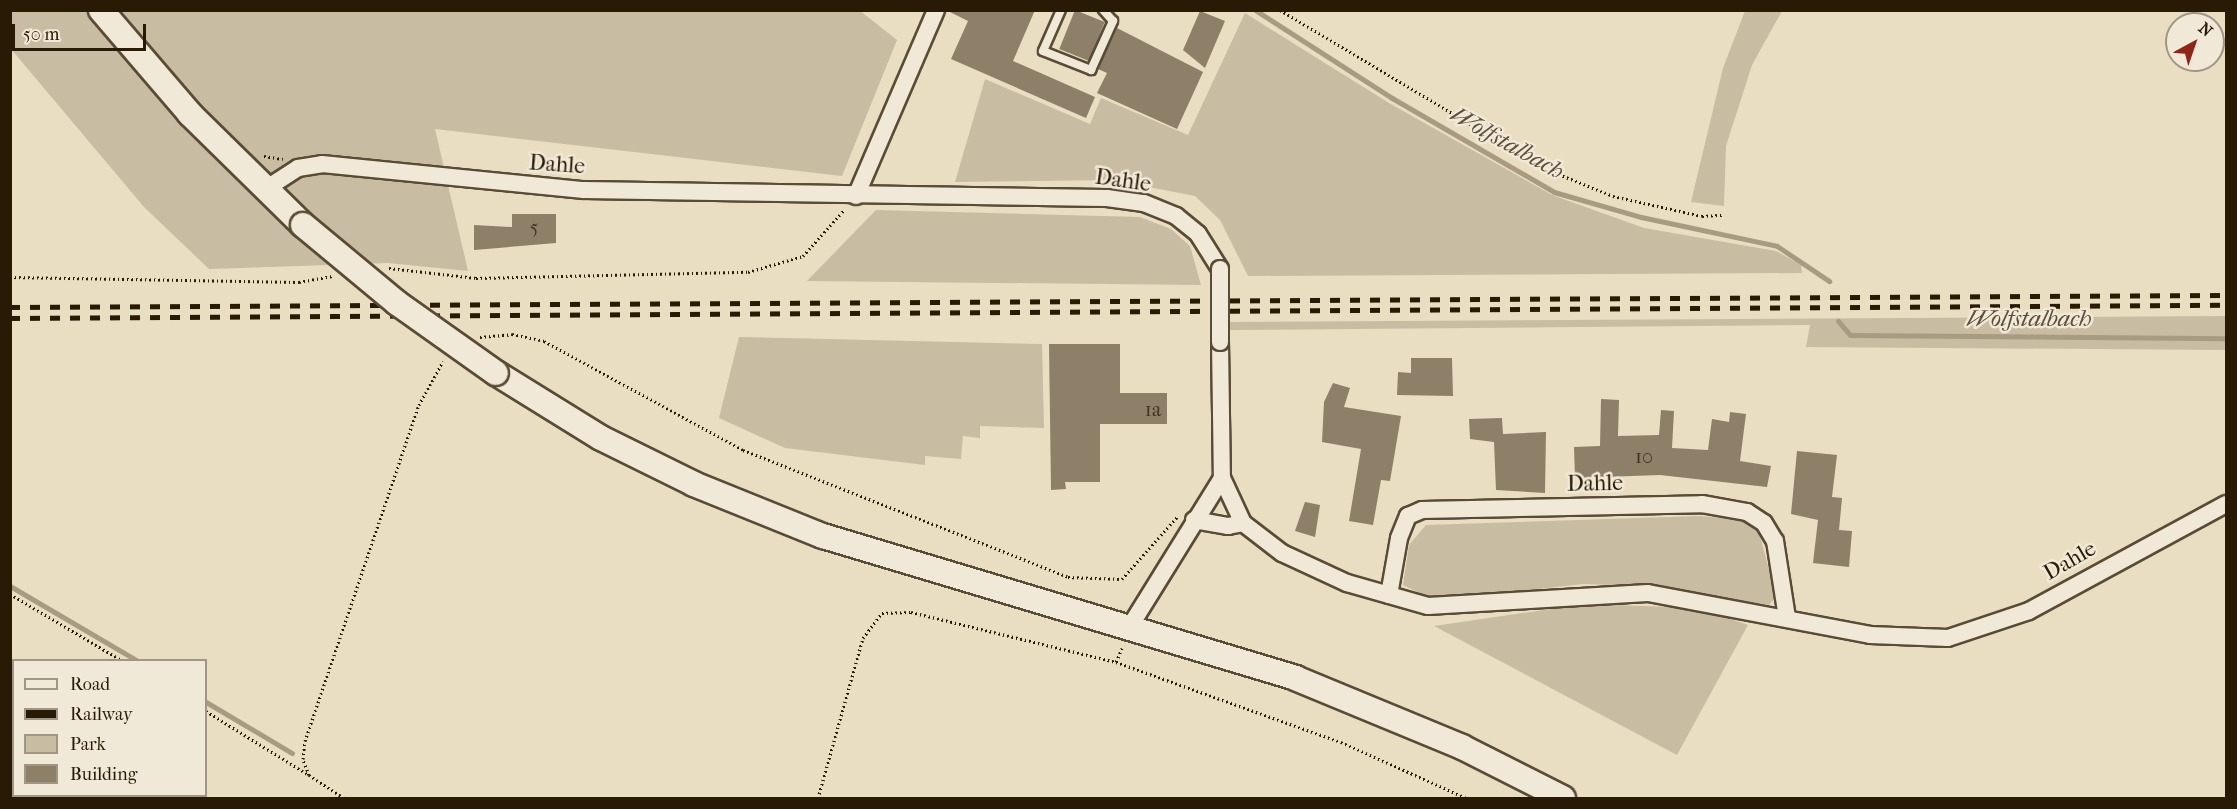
<!DOCTYPE html>
<style>
body{margin:0}
#map{position:relative;width:2237px;height:809px;overflow:hidden;background:#e9ddc2;font-family:"IM FELL French Canon",serif}
div>[style]{position:absolute}
.green>*{inset:0;background:#c8bca2}
.stream>*{height:5px;margin:-2.5px;padding:0 2.5px;transform-origin:2.5px;border-radius:2.5px;background:#a89b82}
.building>*{inset:0;background:#8d7f68;transform-origin:0 0}
.path>*{height:3px;margin-top:-1.5px;transform-origin:0;background:repeating-linear-gradient(90deg,#291a06 0 1.5px,transparent 0 4.5px)}
.roads{filter:drop-shadow(2px 0 #594b35) drop-shadow(-2px 0 #594b35) drop-shadow(0 2px #594b35) drop-shadow(0 -2px #594b35)}
.service>*{height:8px;margin:-4px;padding:0 4px;transform-origin:4px;border-radius:4px;background:#f1e9d7}
.minor>*{height:16px;margin:-8px;padding:0 8px;transform-origin:8px;border-radius:8px;background:#f1e9d7}
.secondary>*{height:24px;margin:-12px;padding:0 12px;transform-origin:12px;border-radius:12px;background:#f1e9d7}
.rail>*{height:4.5px;margin-top:-2.25px;transform-origin:0;background:repeating-linear-gradient(90deg,#291a06 0 10px,transparent 0 20px)}
.bridges{filter:drop-shadow(2px 0 #594b35) drop-shadow(-2px 0 #594b35) drop-shadow(0 2px #594b35) drop-shadow(0 -2px #594b35)}
.minor-bridge>*{height:16px;margin:-8px;padding:0 8px;transform-origin:8px;border-radius:8px;background:#f1e9d7}
.secondary-bridge>*{height:24px;margin:-12px;padding:0 12px;transform-origin:12px;border-radius:12px;background:#f1e9d7}
span{translate:-50% -50%;white-space:nowrap;text-align:center;line-height:1.15;-webkit-text-stroke:5px #f1e9d7;paint-order:stroke}
.number-label{font-size:20px;color:#42331e}
.number-label span{-webkit-text-stroke-width:0}
.street-label{font-size:22px;color:#291a06}
.water-label{font-size:24px;color:#5c4e38;font-style:italic}
.frame{position:absolute;inset:0;border:12px solid #291a06;pointer-events:none}
.legend{position:absolute;left:12px;top:659px;width:195px;height:138px;box-sizing:border-box;background:#f1e9d7;border:2px solid #a19683;margin:0;padding:8px 10px;list-style:none;font-size:18px;color:#291a06}
.legend li{display:flex;align-items:center;gap:12px;height:30px}
.legend b{width:30px;border:2px solid #a19683}
.north{position:absolute;left:2165px;top:12px;width:60px;height:60px;box-sizing:border-box;background:#f1e9d7;border:2px solid #a19683;border-radius:50%;rotate:40deg;font-size:16px;font-weight:700;line-height:24px;text-align:center;color:#291a06}
.north::after{content:'';display:block;margin:auto;width:21px;height:27px;background:#8f2418;clip-path:polygon(50% 0,100% 100%,50% 72%,0 100%)}
.scale{position:absolute;left:12px;top:24px;width:134px;height:27px;box-sizing:border-box;border:3px solid #291a06;border-top:0;padding-left:8px;font-size:18px;line-height:21px;white-space:nowrap;color:#291a06;-webkit-text-stroke:4px #f1e9d7;paint-order:stroke}
</style>
<div id="map">
<div class="green">
<i style="clip-path:polygon(859px 10px,897px 40px,842px 176px,435px 129px,468px 271px,388px 263px,209px 269px,144px 207px,11px 49px,10px 11px)"></i>
<i style="clip-path:polygon(1745px 11px,1782px 11px,1752px 65px,1726px 146px,1724px 206px,1691px 202px,1723px 68px)"></i>
<i style="clip-path:polygon(1245px 13px,1389px 103px,1552px 195px,1644px 228px,1776px 251px,1801px 265px,1802px 273px,1248px 276px,1220px 220px,1195px 196px,1113px 180px,955px 182px,985px 79px,1090px 124px,1101px 98px,1188px 135px)"></i>
<i style="clip-path:polygon(876px 210px,1140px 217px,1171px 229px,1190px 246px,1201px 285px,807px 281px)"></i>
<i style="clip-path:polygon(2226px 316px,2226px 350px,1806px 347px,1810px 325px,1229px 330px,1229px 322px,1238px 322px)"></i>
<i style="clip-path:polygon(739px 337px,1042px 344px,1044px 428px,980px 426px,980px 438px,963px 436px,961px 459px,925px 456px,925px 465px,785px 448px,719px 418px)"></i>
<i style="clip-path:polygon(1700px 516px,1746px 520px,1758px 528px,1776px 597px,1769px 605px,1645px 586px,1583px 584px,1467px 597px,1428px 597px,1403px 585px,1409px 545px,1426px 525px)"></i>
<i style="clip-path:polygon(1585px 604px,1699px 608px,1748px 625px,1677px 755px,1434px 626px)"></i>
</div>
<div class="stream">
<i style="left:1255px;top:10px;width:163px;rotate:32.7deg"></i>
<i style="left:1392px;top:98px;width:187px;rotate:30.1deg"></i>
<i style="left:1554px;top:192px;width:91px;rotate:16deg"></i>
<i style="left:1641px;top:217px;width:139px;rotate:12deg"></i>
<i style="left:1777px;top:246px;width:63px;rotate:33.9deg"></i>
<i style="left:1838px;top:321px;width:18px;rotate:49deg"></i>
<i style="left:1850px;top:335px;width:376px;rotate:0.5deg"></i>
<i style="left:10px;top:586px;width:146px;rotate:30.4deg"></i>
<i style="left:206px;top:702px;width:100px;rotate:30.7deg"></i>
</div>
<div class="building">
<i style="clip-path:polygon(946px 10px,1035px 10px,1013px 61px,1095px 97px,1086px 118px,951px 59px,968px 21px)"></i>
<i style="left:1075px;top:10px;width:32px;height:42px;rotate:22deg"></i>
<i style="clip-path:polygon(1200px 11px,1225px 21px,1205px 68px,1183px 50px)"></i>
<i style="clip-path:polygon(1117px 28px,1203px 72px,1177px 129px,1097px 93px,1107px 73px,1098px 69px)"></i>
<i style="clip-path:polygon(512px 214px,556px 214px,556px 243px,474px 250px,474px 225px,512px 227px)"></i>
<i style="clip-path:polygon(1049px 344px,1120px 344px,1120px 393px,1167px 393px,1167px 424px,1100px 424px,1100px 482px,1065px 482px,1066px 489px,1051px 490px)"></i>
<i style="clip-path:polygon(1411px 358px,1452px 358px,1453px 396px,1397px 395px,1398px 372px,1411px 373px)"></i>
<i style="clip-path:polygon(1333px 383px,1350px 388px,1344px 407px,1401px 416px,1390px 481px,1381px 480px,1373px 525px,1349px 521px,1361px 449px,1322px 442px,1324px 402px)"></i>
<i style="clip-path:polygon(1601px 399px,1619px 400px,1618px 436px,1659px 435px,1661px 410px,1674px 411px,1672px 448px,1708px 450px,1712px 419px,1729px 422px,1730px 412px,1746px 414px,1740px 461px,1771px 466px,1767px 487px,1660px 475px,1575px 478px,1574px 447px,1600px 446px)"></i>
<i style="clip-path:polygon(1502px 418px,1503px 434px,1546px 432px,1545px 493px,1496px 490px,1494px 442px,1470px 439px,1469px 419px)"></i>
<i style="clip-path:polygon(1797px 451px,1837px 455px,1832px 497px,1842px 498px,1839px 530px,1852px 531px,1849px 567px,1813px 563px,1818px 520px,1791px 514px)"></i>
<i style="clip-path:polygon(1305px 502px,1320px 505px,1315px 537px,1295px 531px)"></i>
</div>
<div class="path">
<i style="left:1280px;top:10px;width:310px;rotate:30.9deg"></i>
<i style="left:1546px;top:169px;width:72px;rotate:21.9deg"></i>
<i style="left:1613px;top:196px;width:91px;rotate:12.7deg"></i>
<i style="left:1702px;top:216px;width:22px;rotate:-3deg"></i>
<i style="left:264px;top:156px;width:19px;rotate:9deg"></i>
<i style="left:389px;top:268px;width:88px;rotate:6.6deg"></i>
<i style="left:476px;top:278px;width:272px;rotate:-1.3deg"></i>
<i style="left:748px;top:272px;width:57px;rotate:-16.2deg"></i>
<i style="left:803px;top:256px;width:62px;rotate:-48.3deg"></i>
<i style="left:10px;top:277px;width:289px;rotate:1deg"></i>
<i style="left:299px;top:282px;width:34px;rotate:-10deg"></i>
<i style="left:480px;top:337px;width:32px;rotate:-5deg"></i>
<i style="left:512px;top:334px;width:33px;rotate:12deg"></i>
<i style="left:544px;top:341px;width:227px;rotate:28.7deg"></i>
<i style="left:743px;top:450px;width:349px;rotate:21.3deg"></i>
<i style="left:1068px;top:577px;width:54px;rotate:2.1deg"></i>
<i style="left:1122px;top:579px;width:83px;rotate:-48.4deg"></i>
<i style="left:10px;top:594px;width:129px;rotate:30.7deg"></i>
<i style="left:1122px;top:648px;width:15px;rotate:113deg"></i>
<i style="left:1116px;top:662px;width:239px;rotate:19.6deg"></i>
<i style="left:1341px;top:742px;width:137px;rotate:24.1deg"></i>
<i style="left:206px;top:711px;width:121px;rotate:31.9deg"></i>
<i style="left:344px;top:798px;width:42px;rotate:-146.7deg"></i>
<i style="left:309px;top:775px;width:17px;rotate:-111deg"></i>
<i style="left:303px;top:759px;width:18px;rotate:-84deg"></i>
<i style="left:305px;top:741px;width:355px;rotate:-71.3deg"></i>
<i style="left:419px;top:405px;width:50px;rotate:-61.4deg"></i>
<i style="left:818px;top:798px;width:166px;rotate:-74.3deg"></i>
<i style="left:863px;top:638px;width:31px;rotate:-53deg"></i>
<i style="left:882px;top:613px;width:29px;rotate:-2deg"></i>
<i style="left:911px;top:612px;width:211px;rotate:13.7deg"></i>
</div>
<div class="roads">
<div class="service">
<i style="left:1061px;top:10px;width:45px;rotate:113.7deg"></i>
<i style="left:1043px;top:51px;width:52px;rotate:21.6deg"></i>
<i style="left:1091px;top:70px;width:54px;rotate:-65.8deg"></i>
<i style="left:1113px;top:21px;width:15px;rotate:-132deg"></i>
</div>
<div class="minor">
<i style="left:264px;top:190px;width:40px;rotate:-32.9deg"></i>
<i style="left:298px;top:168px;width:24px;rotate:-9deg"></i>
<i style="left:322px;top:164px;width:263px;rotate:5.7deg"></i>
<i style="left:584px;top:190px;width:523px;rotate:0.88deg"></i>
<i style="left:1107px;top:198px;width:37px;rotate:8deg"></i>
<i style="left:1144px;top:203px;width:35px;rotate:22deg"></i>
<i style="left:1176px;top:216px;width:28px;rotate:39deg"></i>
<i style="left:1198px;top:234px;width:41px;rotate:57.8deg"></i>
<i style="left:856px;top:196px;width:202px;rotate:-66.7deg"></i>
<i style="left:1220px;top:342px;width:136px;rotate:89.2deg"></i>
<i style="left:1222px;top:478px;width:50px;rotate:65deg"></i>
<i style="left:1243px;top:523px;width:49px;rotate:37.6deg"></i>
<i style="left:1282px;top:553px;width:72px;rotate:24.8deg"></i>
<i style="left:1347px;top:583px;width:84px;rotate:15.9deg"></i>
<i style="left:1428px;top:606px;width:220px;rotate:-3.4deg"></i>
<i style="left:1648px;top:593px;width:226px;rotate:10.7deg"></i>
<i style="left:1870px;top:635px;width:78px;rotate:2.2deg"></i>
<i style="left:1948px;top:638px;width:85px;rotate:-18.4deg"></i>
<i style="left:2029px;top:611px;width:224px;rotate:-28.5deg"></i>
<i style="left:1194px;top:520px;width:35px;rotate:10deg"></i>
<i style="left:1228px;top:526px;width:15px;rotate:-11deg"></i>
<i style="left:1389px;top:595px;width:58px;rotate:-80deg"></i>
<i style="left:1399px;top:538px;width:24px;rotate:-68deg"></i>
<i style="left:1408px;top:516px;width:15px;rotate:-23deg"></i>
<i style="left:1422px;top:510px;width:280px;rotate:-1.2deg"></i>
<i style="left:1702px;top:504px;width:46px;rotate:10.1deg"></i>
<i style="left:1747px;top:512px;width:20px;rotate:33deg"></i>
<i style="left:1764px;top:523px;width:21px;rotate:59deg"></i>
<i style="left:1775px;top:541px;width:78px;rotate:81.1deg"></i>
<i style="left:1129px;top:628px;width:176px;rotate:-58.2deg"></i>
</div>
<div class="secondary">
<i style="left:101px;top:10px;width:137px;rotate:49.4deg"></i>
<i style="left:190px;top:114px;width:158px;rotate:44.5deg"></i>
<i style="left:496px;top:373px;width:123px;rotate:31.8deg"></i>
<i style="left:601px;top:438px;width:104px;rotate:26.3deg"></i>
<i style="left:694px;top:484px;width:139px;rotate:22deg"></i>
<i style="left:823px;top:536px;width:493px;rotate:16.7deg"></i>
<i style="left:1295px;top:678px;width:181px;rotate:22.4deg"></i>
<i style="left:1462px;top:747px;width:113px;rotate:26.8deg"></i>
</div>
</div>
<div class="rail">
<i style="left:10px;top:307px;width:2216px;rotate:-0.31deg"></i>
<i style="left:10px;top:318px;width:2216px;rotate:-0.34deg"></i>
</div>
<div class="bridges">
<div class="minor-bridge">
<i style="left:1220px;top:269px;width:73px;rotate:90deg"></i>
</div>
<div class="secondary-bridge">
<i style="left:303px;top:225px;width:122px;rotate:39.7deg"></i>
<i style="left:397px;top:303px;width:121px;rotate:35.3deg"></i>
</div>
</div>
<div class="number-label">
<span style="left:534px;top:227px">5</span>
<span style="left:1153px;top:409px">1a</span>
<span style="left:1644px;top:456px">10</span>
</div>
<div class="street-label">
<span style="left:557px;top:165px;rotate:4deg">Dahle</span>
<span style="left:1123px;top:181px;rotate:8deg">Dahle</span>
<span style="left:1595px;top:484px;rotate:-1deg">Dahle</span>
<span style="left:2070px;top:561px;rotate:-30deg">Dahle</span>
</div>
<div class="water-label">
<span style="left:1507px;top:143px;rotate:29deg">Wolfstalbach</span>
<span style="left:2029px;top:319px">Wolfstalbach</span>
</div>
<div class="frame"></div>
<ul class="legend">
<li><b style="height:8px;background:#f1e9d7"></b>Road</li>
<li><b style="height:8px;background:#291a06"></b>Railway</li>
<li><b style="height:16px;background:#c8bca2"></b>Park</li>
<li><b style="height:16px;background:#8d7f68"></b>Building</li>
</ul>
<div class="north">N</div>
<div class="scale">50 m</div>
</div>
